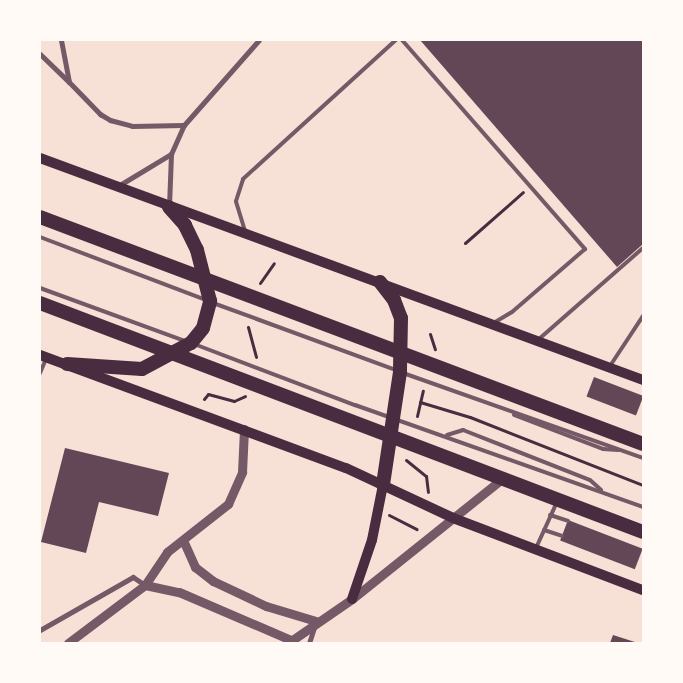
<!DOCTYPE html>
<style>
body{margin:0}
#map{position:relative;width:683px;height:683px;overflow:hidden;background:#f7e1d7;font-family:Rubik,sans-serif}
div>[style]{position:absolute}
.building>*{inset:0;background:#644757;transform-origin:0 0}
.path>*{height:3px;margin:-1.5px;padding:0 1.5px;transform-origin:1.5px;border-radius:1.5px;background:#4a2c40}
.service>*{height:4px;margin:-2px;padding:0 2px;transform-origin:2px;border-radius:2px;background:#755966}
.minor>*{height:5px;margin:-2.5px;padding:0 2.5px;transform-origin:2.5px;border-radius:2.5px;background:#755966}
.tertiary>*{height:9px;margin:-4.5px;padding:0 4.5px;transform-origin:4.5px;border-radius:4.5px;background:#755966}
.secondary>*{height:10px;margin:-5px;padding:0 5px;transform-origin:5px;border-radius:5px;background:#4a2c40}
.trunk>*{height:14px;margin:-7px;padding:0 7px;transform-origin:7px;border-radius:7px;background:#4a2c40}
span{translate:-50% -50%;white-space:nowrap;text-align:center;line-height:1.15;-webkit-text-stroke:4px #fffaf5;paint-order:stroke}
.frame{position:absolute;inset:0;border:41px solid #fffaf5;pointer-events:none}
</style>
<div id="map">
<div class="building">
<i style="clip-path:polygon(420px 40px,643px 40px,643px 244px,617px 267px)"></i>
<i style="left:594px;top:377px;width:53px;height:21px;rotate:21deg"></i>
<i style="clip-path:polygon(65px 448px,169px 473px,158px 516px,99px 502px,86px 553px,41px 542px)"></i>
<i style="left:568px;top:520px;width:80px;height:22px;rotate:21deg"></i>
<i style="clip-path:polygon(613px 635px,638px 643px,610px 643px)"></i>
</div>
<div class="path">
<i style="left:465px;top:243px;width:77px;rotate:-41.3deg"></i>
<i style="left:260px;top:283px;width:24px;rotate:-55deg"></i>
<i style="left:248px;top:327px;width:31px;rotate:75deg"></i>
<i style="left:430px;top:334px;width:16px;rotate:72deg"></i>
<i style="left:204px;top:399px;width:6px;rotate:-51deg"></i>
<i style="left:208px;top:394px;width:27px;rotate:15deg"></i>
<i style="left:234px;top:401px;width:12px;rotate:-24deg"></i>
<i style="left:420px;top:402px;width:52px;rotate:16.7deg"></i>
<i style="left:470px;top:417px;width:186px;rotate:21.5deg"></i>
<i style="left:417px;top:416px;width:26px;rotate:-77deg"></i>
<i style="left:406px;top:460px;width:26px;rotate:39deg"></i>
<i style="left:426px;top:476px;width:16px;rotate:83deg"></i>
<i style="left:389px;top:515px;width:31px;rotate:27deg"></i>
</div>
<div class="service">
<i style="left:402px;top:40px;width:278px;rotate:48.8deg"></i>
<i style="left:585px;top:249px;width:96px;rotate:139.2deg"></i>
<i style="left:512px;top:312px;width:21px;rotate:149deg"></i>
<i style="left:245px;top:231px;width:31px;rotate:-107deg"></i>
<i style="left:236px;top:201px;width:23px;rotate:-72deg"></i>
<i style="left:243px;top:179px;width:207px;rotate:-42.3deg"></i>
<i style="left:40px;top:237px;width:178px;rotate:20.8deg"></i>
<i style="left:40px;top:288px;width:154px;rotate:20.1deg"></i>
<i style="left:213px;top:303px;width:195px;rotate:20.1deg"></i>
<i style="left:539px;top:339px;width:138px;rotate:-41.2deg"></i>
<i style="left:194px;top:344px;width:172px;rotate:20.8deg"></i>
<i style="left:355px;top:405px;width:306px;rotate:19.5deg"></i>
<i style="left:610px;top:366px;width:60px;rotate:-56.6deg"></i>
<i style="left:40px;top:373px;width:15px;rotate:-67deg"></i>
<i style="left:403px;top:373px;width:255px;rotate:19.5deg"></i>
<i style="left:514px;top:415px;width:95px;rotate:20.9deg"></i>
<i style="left:603px;top:449px;width:15px;rotate:4deg"></i>
<i style="left:447px;top:435px;width:17px;rotate:-17deg"></i>
<i style="left:463px;top:430px;width:136px;rotate:21.5deg"></i>
<i style="left:590px;top:480px;width:15px;rotate:42deg"></i>
<i style="left:550px;top:515px;width:19px;rotate:18deg"></i>
<i style="left:544px;top:530px;width:19px;rotate:18deg"></i>
<i style="left:536px;top:548px;width:51px;rotate:-65.5deg"></i>
</div>
<div class="minor">
<i style="left:61px;top:40px;width:43px;rotate:79.2deg"></i>
<i style="left:69px;top:82px;width:45px;rotate:45.9deg"></i>
<i style="left:100px;top:114px;width:12px;rotate:31deg"></i>
<i style="left:110px;top:120px;width:23px;rotate:15deg"></i>
<i style="left:132px;top:126px;width:52px;rotate:-1.1deg"></i>
<i style="left:40px;top:54px;width:39px;rotate:44deg"></i>
<i style="left:118px;top:186px;width:62px;rotate:-31.1deg"></i>
<i style="left:169px;top:206px;width:52px;rotate:-87.8deg"></i>
<i style="left:171px;top:154px;width:32px;rotate:-66deg"></i>
<i style="left:184px;top:125px;width:113px;rotate:-48.6deg"></i>
<i style="left:40px;top:630px;width:107px;rotate:-29.7deg"></i>
<i style="left:133px;top:577px;width:14px;rotate:34deg"></i>
<i style="left:309px;top:643px;width:19px;rotate:-72deg"></i>
</div>
<div class="tertiary">
<i style="left:183px;top:540px;width:30px;rotate:66deg"></i>
<i style="left:195px;top:567px;width:23px;rotate:38deg"></i>
<i style="left:213px;top:581px;width:59px;rotate:25.3deg"></i>
<i style="left:266px;top:606px;width:52px;rotate:16.7deg"></i>
<i style="left:145px;top:585px;width:35px;rotate:12deg"></i>
<i style="left:179px;top:592px;width:122px;rotate:23.2deg"></i>
<i style="left:68px;top:643px;width:96px;rotate:-37deg"></i>
<i style="left:145px;top:585px;width:40px;rotate:-56deg"></i>
<i style="left:167px;top:552px;width:78px;rotate:-38.2deg"></i>
<i style="left:228px;top:504px;width:35px;rotate:-66deg"></i>
<i style="left:242px;top:472px;width:43px;rotate:-87.3deg"></i>
<i style="left:288px;top:643px;width:78px;rotate:-34.5deg"></i>
<i style="left:352px;top:599px;width:192px;rotate:-38.7deg"></i>
</div>
<div class="secondary">
<i style="left:40px;top:158px;width:643px;rotate:20.21deg"></i>
<i style="left:40px;top:355px;width:326px;rotate:20.3deg"></i>
<i style="left:346px;top:468px;width:118px;rotate:25deg"></i>
<i style="left:453px;top:518px;width:203px;rotate:20.8deg"></i>
<i style="left:352px;top:599px;width:62px;rotate:-71.3deg"></i>
<i style="left:372px;top:540px;width:56px;rotate:-78.7deg"></i>
</div>
<div class="trunk">
<i style="left:40px;top:217px;width:644px;rotate:20.63deg"></i>
<i style="left:380px;top:282px;width:23px;rotate:52deg"></i>
<i style="left:394px;top:300px;width:19px;rotate:69deg"></i>
<i style="left:401px;top:318px;width:54px;rotate:91.1deg"></i>
<i style="left:400px;top:372px;width:114px;rotate:98.6deg"></i>
<i style="left:40px;top:303px;width:645px;rotate:20.8deg"></i>
<i style="left:67px;top:364px;width:75px;rotate:3.8deg"></i>
<i style="left:142px;top:369px;width:55px;rotate:-28deg"></i>
<i style="left:191px;top:343px;width:19px;rotate:-51deg"></i>
<i style="left:203px;top:328px;width:28px;rotate:-75deg"></i>
<i style="left:210px;top:301px;width:53px;rotate:-104.3deg"></i>
<i style="left:197px;top:250px;width:28px;rotate:-116deg"></i>
<i style="left:185px;top:225px;width:24px;rotate:-132deg"></i>
</div>
<div class="frame"></div>
</div>
